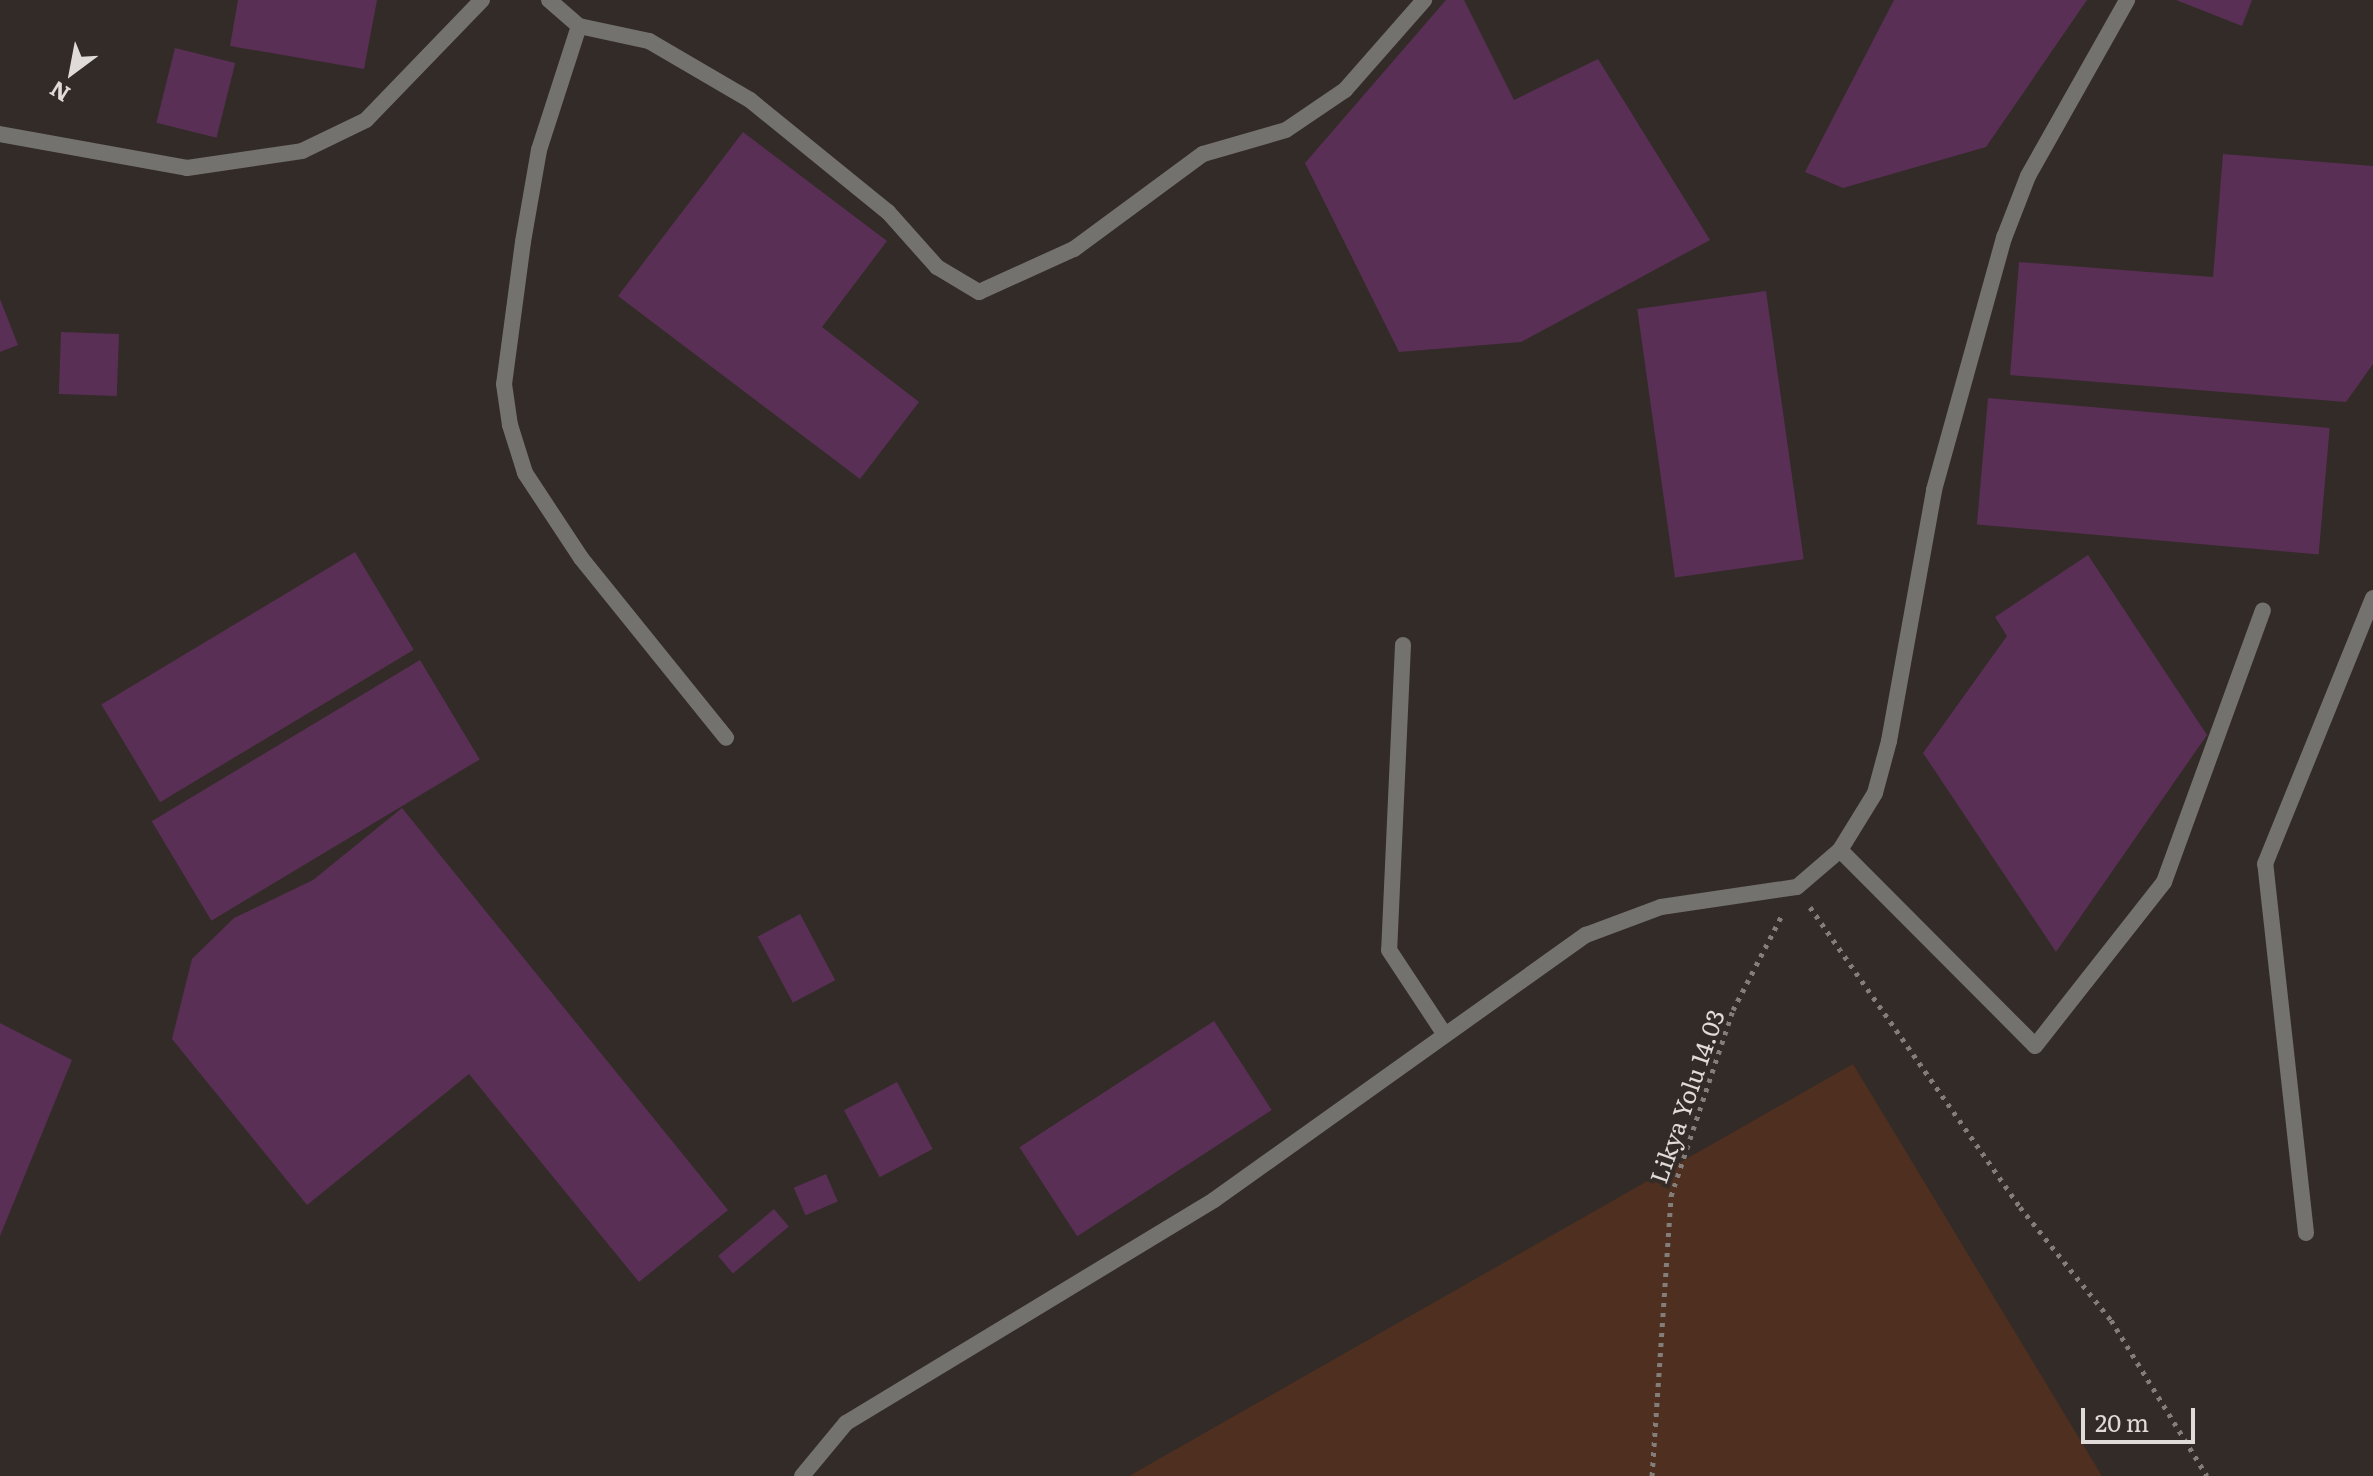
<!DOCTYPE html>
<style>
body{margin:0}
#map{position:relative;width:2373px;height:1476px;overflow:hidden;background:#332b27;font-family:Literata,serif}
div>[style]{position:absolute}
.green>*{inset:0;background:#4e2f20}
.building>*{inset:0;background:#592f55;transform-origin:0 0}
.path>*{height:5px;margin-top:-2.5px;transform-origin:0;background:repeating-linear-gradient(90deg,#847e7a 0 4px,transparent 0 10px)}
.minor>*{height:16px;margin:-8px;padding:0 8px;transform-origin:8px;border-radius:8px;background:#74726e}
span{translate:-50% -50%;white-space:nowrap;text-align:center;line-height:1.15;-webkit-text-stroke:8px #332b27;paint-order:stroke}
.street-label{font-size:24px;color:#e0dbd8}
.north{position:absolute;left:32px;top:32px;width:80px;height:80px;-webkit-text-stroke:6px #332b27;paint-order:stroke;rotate:212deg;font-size:22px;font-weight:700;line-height:32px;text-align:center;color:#e0dbd8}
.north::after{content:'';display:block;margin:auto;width:28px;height:36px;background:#e0dbd8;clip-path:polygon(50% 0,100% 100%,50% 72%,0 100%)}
.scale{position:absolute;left:2081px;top:1408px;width:114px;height:36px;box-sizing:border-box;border:4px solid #e0dbd8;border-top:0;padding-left:10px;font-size:24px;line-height:28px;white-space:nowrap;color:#e0dbd8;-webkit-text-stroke:6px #332b27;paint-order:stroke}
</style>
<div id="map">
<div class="green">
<i style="clip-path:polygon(1853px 1064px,2102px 1476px,1129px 1476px)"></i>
</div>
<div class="building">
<i style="clip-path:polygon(238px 0,377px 0,364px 69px,230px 46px)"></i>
<i style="clip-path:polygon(1446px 0,1464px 0,1514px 100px,1598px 59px,1710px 240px,1521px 342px,1399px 352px,1305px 163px)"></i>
<i style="clip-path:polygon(1894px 0,2087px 0,1986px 147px,1843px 188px,1805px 172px)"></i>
<i style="clip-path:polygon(2176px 0,2252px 0,2242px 26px)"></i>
<i style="left:175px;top:48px;width:62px;height:77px;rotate:14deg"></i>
<i style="clip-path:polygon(743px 132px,887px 241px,822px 327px,919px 402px,860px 479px,618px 296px)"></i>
<i style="clip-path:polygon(2223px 154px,2373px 166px,2373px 364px,2346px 402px,2010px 375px,2019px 262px,2213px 277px)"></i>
<i style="left:1766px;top:291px;width:271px;height:130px;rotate:82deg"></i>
<i style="clip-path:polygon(0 299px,18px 345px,0 352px)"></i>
<i style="left:61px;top:332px;width:58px;height:62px;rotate:2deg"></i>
<i style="left:1988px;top:398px;width:343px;height:127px;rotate:5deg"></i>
<i style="left:355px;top:552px;width:114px;height:296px;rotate:59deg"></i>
<i style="clip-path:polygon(2088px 555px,2207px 735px,2056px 952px,1923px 753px,2007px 636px,1995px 617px)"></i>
<i style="left:420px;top:660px;width:116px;height:313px;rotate:59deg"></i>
<i style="clip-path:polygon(402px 808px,728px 1210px,639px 1282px,469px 1074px,307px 1205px,172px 1039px,192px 959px,234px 918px,313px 880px)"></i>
<i style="left:800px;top:914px;width:75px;height:48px;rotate:62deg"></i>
<i style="left:1214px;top:1021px;width:106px;height:232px;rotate:57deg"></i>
<i style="clip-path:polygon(0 1023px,72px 1060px,0 1236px)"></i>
<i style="left:897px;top:1082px;width:76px;height:60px;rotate:62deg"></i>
<i style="left:826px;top:1174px;width:30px;height:35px;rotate:67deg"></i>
<i style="left:774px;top:1209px;width:23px;height:73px;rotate:50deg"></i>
</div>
<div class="path">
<i style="left:1810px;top:907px;width:366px;rotate:55deg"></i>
<i style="left:2020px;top:1207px;width:145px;rotate:51.2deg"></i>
<i style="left:2111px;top:1320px;width:183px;rotate:58.4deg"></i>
<i style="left:1652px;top:1476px;width:281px;rotate:-86.1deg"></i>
<i style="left:1671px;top:1196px;width:196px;rotate:-71.6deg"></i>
<i style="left:1733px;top:1010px;width:105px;rotate:-62.7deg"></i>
</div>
<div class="minor">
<i style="left:549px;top:0;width:40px;rotate:41deg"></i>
<i style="left:579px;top:26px;width:72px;rotate:12.1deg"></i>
<i style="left:649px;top:41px;width:117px;rotate:30.3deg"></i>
<i style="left:750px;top:100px;width:178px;rotate:39.1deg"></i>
<i style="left:888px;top:212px;width:74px;rotate:48.3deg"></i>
<i style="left:937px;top:267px;width:49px;rotate:30.8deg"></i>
<i style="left:979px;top:292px;width:104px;rotate:-24.4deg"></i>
<i style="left:1074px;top:249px;width:160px;rotate:-36.4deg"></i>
<i style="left:1203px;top:154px;width:86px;rotate:-16.1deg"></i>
<i style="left:1286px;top:130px;width:71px;rotate:-34.1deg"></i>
<i style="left:1345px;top:90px;width:120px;rotate:-48.7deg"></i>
<i style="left:579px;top:26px;width:130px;rotate:107.9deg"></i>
<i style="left:539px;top:150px;width:93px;rotate:99.9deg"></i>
<i style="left:523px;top:242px;width:143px;rotate:97.6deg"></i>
<i style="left:504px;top:384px;width:41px;rotate:81.7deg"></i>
<i style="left:510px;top:425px;width:50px;rotate:72.6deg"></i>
<i style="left:525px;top:473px;width:102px;rotate:56.6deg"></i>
<i style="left:581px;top:558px;width:231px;rotate:51.1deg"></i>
<i style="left:0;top:134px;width:190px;rotate:10.3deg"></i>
<i style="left:187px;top:168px;width:116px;rotate:-8.4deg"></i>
<i style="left:302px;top:151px;width:71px;rotate:-25.8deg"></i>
<i style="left:366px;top:120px;width:167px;rotate:-46deg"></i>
<i style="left:1403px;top:645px;width:305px;rotate:92.6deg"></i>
<i style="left:1389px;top:950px;width:98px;rotate:56.6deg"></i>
<i style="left:1840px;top:850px;width:276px;rotate:45.1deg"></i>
<i style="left:2035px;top:1046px;width:209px;rotate:-51.8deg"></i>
<i style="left:2164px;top:882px;width:289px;rotate:-70deg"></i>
<i style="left:2306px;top:1233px;width:371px;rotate:-96.3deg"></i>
<i style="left:2265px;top:864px;width:287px;rotate:-67.9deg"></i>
<i style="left:802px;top:1476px;width:69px;rotate:-50.3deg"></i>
<i style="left:846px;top:1423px;width:430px;rotate:-31.2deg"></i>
<i style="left:1214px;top:1200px;width:457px;rotate:-35.5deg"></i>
<i style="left:1586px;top:935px;width:80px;rotate:-20.5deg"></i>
<i style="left:1661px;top:907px;width:137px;rotate:-8.4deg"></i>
<i style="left:1797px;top:887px;width:57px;rotate:-40.7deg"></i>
<i style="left:1840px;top:850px;width:67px;rotate:-58.4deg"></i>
<i style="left:1875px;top:793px;width:54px;rotate:-74.9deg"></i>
<i style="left:1889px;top:741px;width:255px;rotate:-79.8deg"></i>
<i style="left:1934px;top:490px;width:262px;rotate:-74.5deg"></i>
<i style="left:2004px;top:238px;width:66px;rotate:-68.8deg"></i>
<i style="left:2028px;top:176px;width:202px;rotate:-60.6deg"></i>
</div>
<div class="street-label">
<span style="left:1686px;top:1096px;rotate:-71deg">Likya Yolu 14.03</span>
</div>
<div class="north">N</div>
<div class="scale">20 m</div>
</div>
